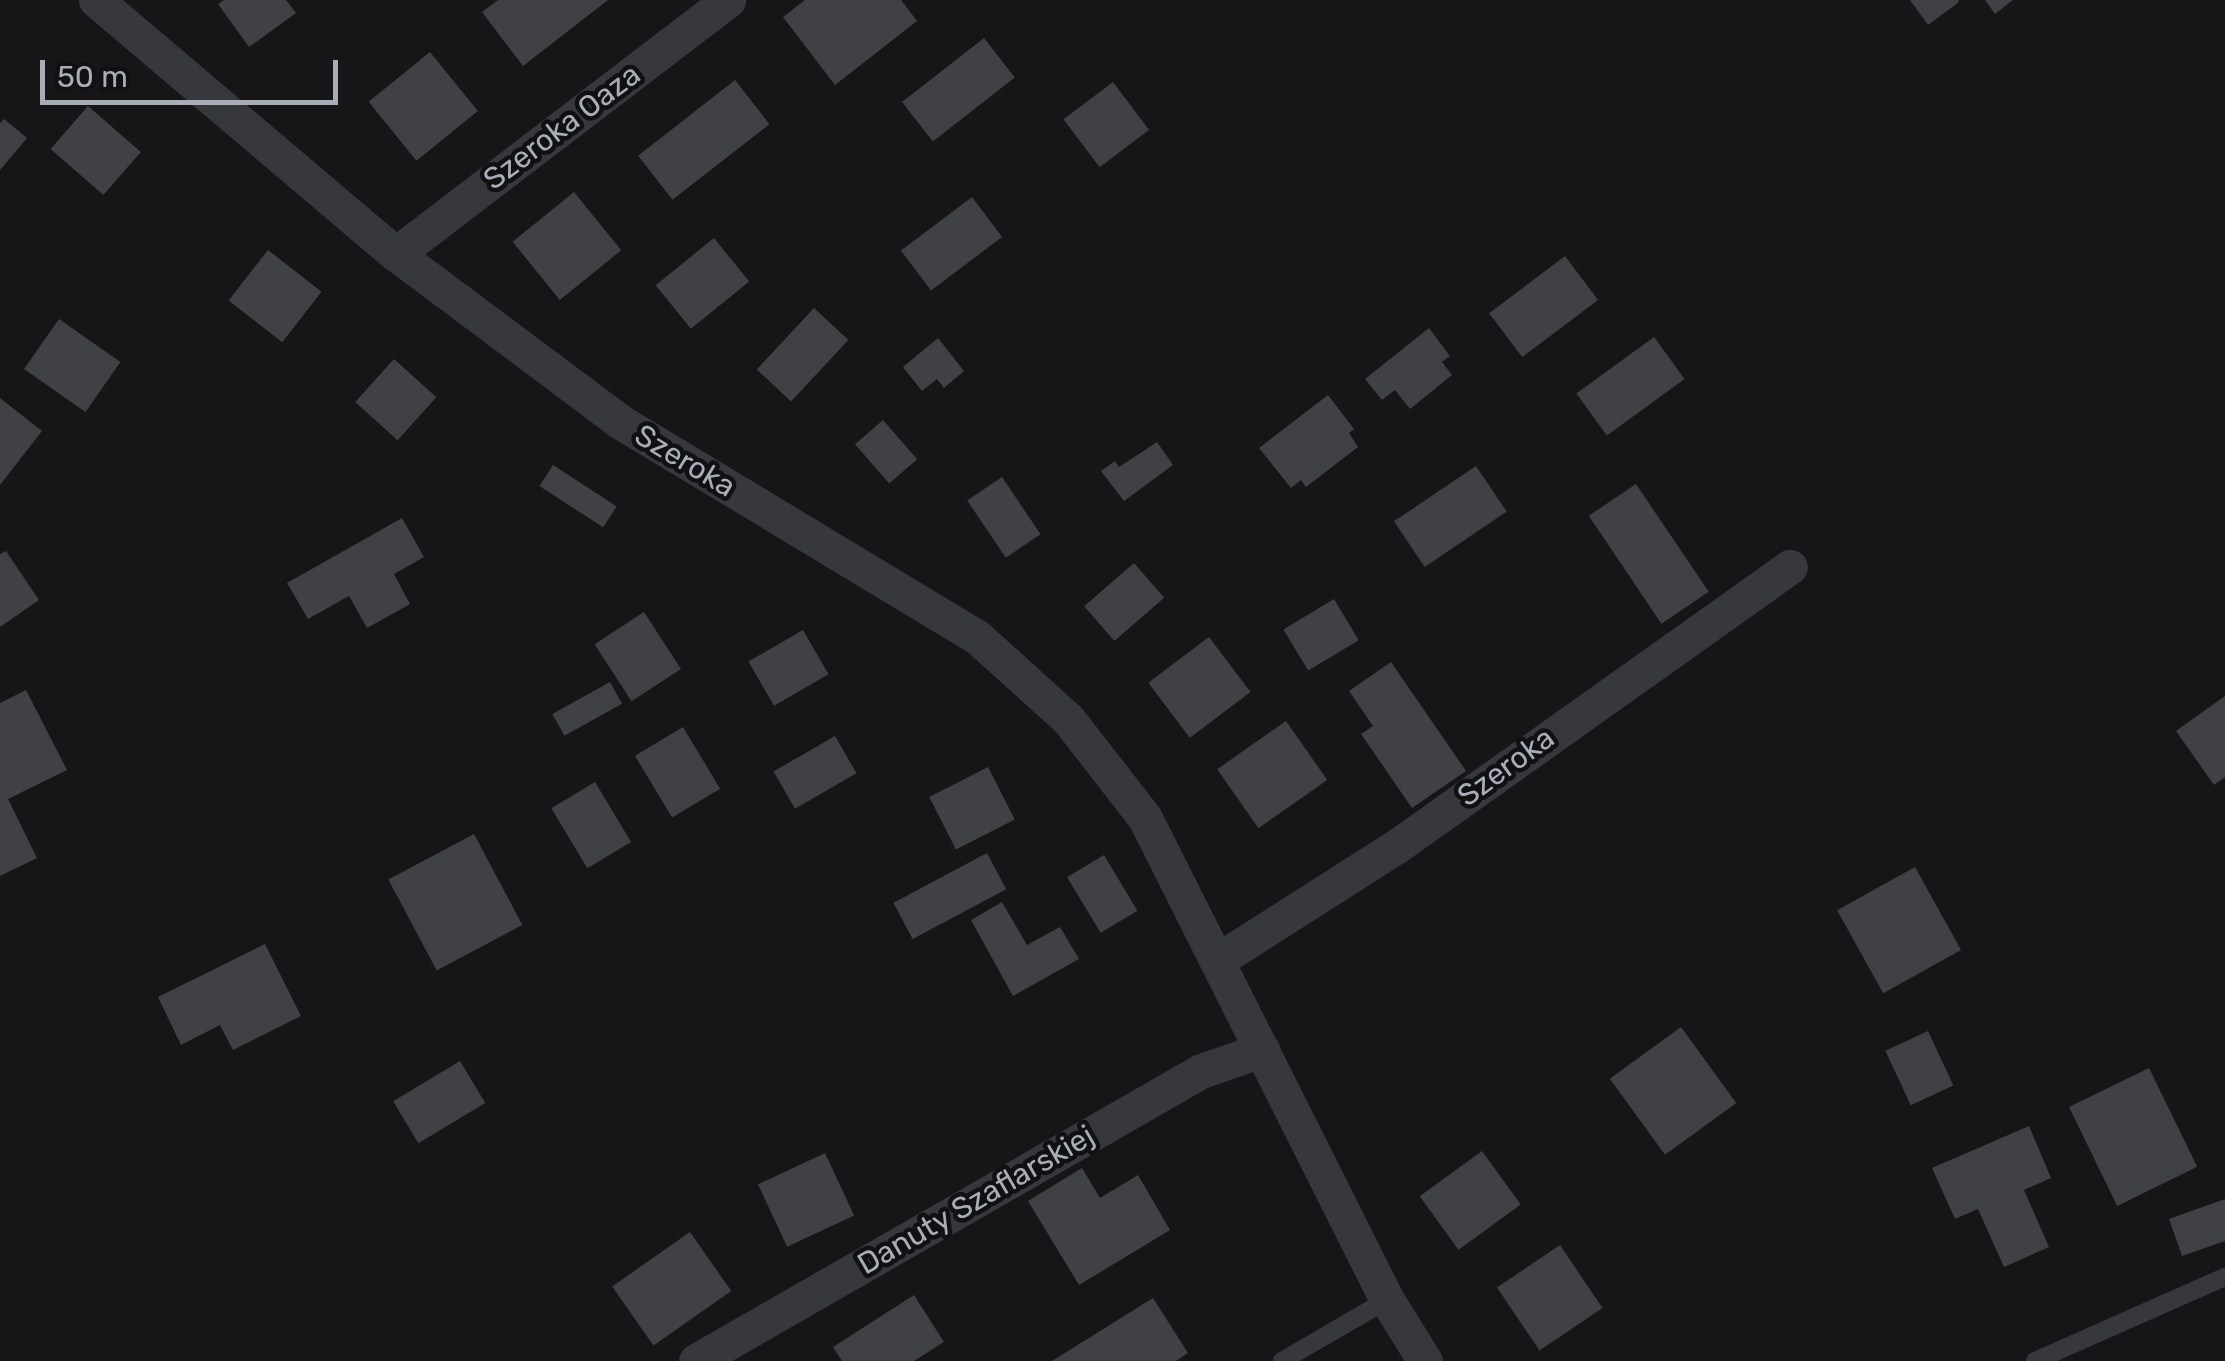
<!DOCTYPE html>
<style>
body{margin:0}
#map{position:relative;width:2225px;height:1361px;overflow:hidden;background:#161618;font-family:Rubik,sans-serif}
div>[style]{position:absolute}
.building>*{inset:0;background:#404145;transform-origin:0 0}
.service>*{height:18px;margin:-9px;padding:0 9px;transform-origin:9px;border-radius:9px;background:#37383d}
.minor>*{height:35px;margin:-17.5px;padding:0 17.5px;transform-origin:17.5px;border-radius:17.5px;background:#37383d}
span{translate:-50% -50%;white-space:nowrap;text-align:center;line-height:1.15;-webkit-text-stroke:9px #111113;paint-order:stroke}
.street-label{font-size:30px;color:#a8adb8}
.scale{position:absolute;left:40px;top:60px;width:298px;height:45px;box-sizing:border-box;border:5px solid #a8adb8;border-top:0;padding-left:12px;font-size:30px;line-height:35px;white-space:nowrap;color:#a8adb8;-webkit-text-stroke:8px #111113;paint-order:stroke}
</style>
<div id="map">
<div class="building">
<i style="clip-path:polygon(224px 0,286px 0,296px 13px,249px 47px,218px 4px)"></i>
<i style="clip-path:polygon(498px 0,608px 0,523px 66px,482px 12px)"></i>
<i style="clip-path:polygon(805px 0,901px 0,917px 21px,835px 85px,783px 17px)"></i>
<i style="clip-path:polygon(1910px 0,1958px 0,1959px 2px,1928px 25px)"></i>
<i style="clip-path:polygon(1985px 0,2013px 0,1995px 14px)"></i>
<i style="left:984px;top:38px;width:50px;height:104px;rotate:52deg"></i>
<i style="left:430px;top:52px;width:76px;height:79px;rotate:51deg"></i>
<i style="left:735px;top:80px;width:56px;height:123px;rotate:52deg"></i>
<i style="left:1113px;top:82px;width:60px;height:62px;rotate:53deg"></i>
<i style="left:88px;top:106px;width:70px;height:57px;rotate:41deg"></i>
<i style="clip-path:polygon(4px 119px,27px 138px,0 170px,0 123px)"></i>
<i style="left:574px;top:192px;width:75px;height:79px;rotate:51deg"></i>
<i style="left:972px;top:197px;width:50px;height:89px;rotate:53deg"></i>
<i style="left:714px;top:238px;width:56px;height:75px;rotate:51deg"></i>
<i style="left:268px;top:250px;width:68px;height:64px;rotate:38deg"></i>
<i style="left:1565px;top:256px;width:55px;height:95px;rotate:53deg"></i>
<i style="left:814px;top:308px;width:47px;height:84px;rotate:43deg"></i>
<i style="left:59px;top:319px;width:75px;height:61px;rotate:35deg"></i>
<i style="clip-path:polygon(1429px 328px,1450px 356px,1442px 362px,1452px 375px,1410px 409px,1395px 390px,1382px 400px,1365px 379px)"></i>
<i style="left:1654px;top:337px;width:52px;height:96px;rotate:54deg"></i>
<i style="clip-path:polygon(938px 338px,964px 371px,944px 388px,937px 379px,922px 391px,903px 367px)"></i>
<i style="left:394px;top:359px;width:57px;height:58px;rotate:42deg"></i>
<i style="clip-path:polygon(1328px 395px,1354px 429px,1349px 433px,1358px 447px,1306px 487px,1301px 480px,1291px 488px,1259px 448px)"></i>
<i style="clip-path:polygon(0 398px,42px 431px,0 485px)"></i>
<i style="left:883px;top:420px;width:52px;height:37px;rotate:49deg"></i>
<i style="clip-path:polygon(1157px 442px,1173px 465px,1124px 501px,1101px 471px,1115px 461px,1119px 467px)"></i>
<i style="left:553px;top:465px;width:76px;height:25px;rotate:33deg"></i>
<i style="left:1476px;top:466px;width:55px;height:99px;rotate:56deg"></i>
<i style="left:1002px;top:477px;width:69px;height:42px;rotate:56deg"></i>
<i style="left:1636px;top:484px;width:130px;height:57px;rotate:56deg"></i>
<i style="clip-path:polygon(402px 518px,424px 557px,394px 574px,410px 604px,367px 628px,349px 596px,308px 619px,287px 583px)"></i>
<i style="clip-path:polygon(6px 551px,39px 600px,0 627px,0 554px)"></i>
<i style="left:1134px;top:563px;width:46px;height:66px;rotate:49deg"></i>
<i style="left:1334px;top:599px;width:48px;height:59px;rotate:59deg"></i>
<i style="left:644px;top:612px;width:68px;height:59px;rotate:57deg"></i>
<i style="left:803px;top:630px;width:51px;height:63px;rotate:60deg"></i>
<i style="left:1209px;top:637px;width:69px;height:76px;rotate:53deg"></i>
<i style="clip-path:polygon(1391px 662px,1466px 771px,1412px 808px,1361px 734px,1373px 726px,1349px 691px)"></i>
<i style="left:610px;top:682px;width:25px;height:66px;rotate:61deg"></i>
<i style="clip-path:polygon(26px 690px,67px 770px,8px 799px,37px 858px,0 876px,0 703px)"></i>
<i style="clip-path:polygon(2225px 696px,2225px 777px,2214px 785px,2176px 731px)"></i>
<i style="left:1286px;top:721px;width:72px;height:84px;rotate:55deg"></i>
<i style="left:683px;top:727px;width:72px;height:56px;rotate:59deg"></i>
<i style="left:835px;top:736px;width:43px;height:71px;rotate:60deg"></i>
<i style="left:988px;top:767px;width:59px;height:66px;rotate:63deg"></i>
<i style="left:595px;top:782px;width:70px;height:51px;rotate:59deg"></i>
<i style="left:474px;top:834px;width:103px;height:97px;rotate:62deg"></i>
<i style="left:987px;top:853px;width:41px;height:106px;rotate:62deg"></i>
<i style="left:1104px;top:855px;width:65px;height:43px;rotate:59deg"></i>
<i style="left:1915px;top:867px;width:95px;height:89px;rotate:61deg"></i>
<i style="clip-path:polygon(1002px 902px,1027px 945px,1060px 927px,1079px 959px,1013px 996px,971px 920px)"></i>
<i style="clip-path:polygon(265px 944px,301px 1016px,233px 1050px,220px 1025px,181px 1045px,158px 997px)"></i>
<i style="left:1681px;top:1027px;width:94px;height:88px;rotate:54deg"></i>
<i style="left:1928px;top:1031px;width:60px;height:47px;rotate:65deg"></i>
<i style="left:460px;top:1061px;width:49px;height:78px;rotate:59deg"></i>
<i style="left:2149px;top:1068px;width:110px;height:89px;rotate:64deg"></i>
<i style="clip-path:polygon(2029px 1126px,2051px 1178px,2024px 1190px,2049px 1247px,2004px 1267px,1978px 1209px,1955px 1219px,1932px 1168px)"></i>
<i style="left:1482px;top:1151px;width:66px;height:77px;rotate:54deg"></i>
<i style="left:825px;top:1153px;width:69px;height:74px;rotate:65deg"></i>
<i style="clip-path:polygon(1082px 1168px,1100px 1198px,1138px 1175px,1170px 1230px,1079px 1285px,1028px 1201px)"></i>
<i style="clip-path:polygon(2225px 1199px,2225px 1241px,2182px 1256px,2169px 1219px)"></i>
<i style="left:690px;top:1232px;width:72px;height:95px;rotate:55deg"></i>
<i style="left:1560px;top:1245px;width:76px;height:76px;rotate:56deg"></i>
<i style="clip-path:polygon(914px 1295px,944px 1342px,914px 1361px,842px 1361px,833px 1347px)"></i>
<i style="clip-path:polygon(1153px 1298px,1188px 1353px,1176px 1361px,1052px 1361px)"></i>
</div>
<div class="service">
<i style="left:1282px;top:1361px;width:121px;rotate:-30.2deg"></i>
<i style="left:2035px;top:1361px;width:208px;rotate:-23.9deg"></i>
</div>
<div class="minor">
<i style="left:96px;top:0;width:393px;rotate:40.3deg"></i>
<i style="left:396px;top:254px;width:279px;rotate:36.8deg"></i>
<i style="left:619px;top:421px;width:417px;rotate:31.1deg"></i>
<i style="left:976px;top:636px;width:124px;rotate:42.1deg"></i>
<i style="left:1068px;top:719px;width:125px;rotate:52.1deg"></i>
<i style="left:1145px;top:818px;width:539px;rotate:63.34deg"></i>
<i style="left:1387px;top:1300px;width:72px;rotate:58.1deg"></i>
<i style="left:396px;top:254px;width:418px;rotate:-37.4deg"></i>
<i style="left:1218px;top:960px;width:212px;rotate:-32.5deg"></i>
<i style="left:1397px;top:846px;width:482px;rotate:-35.4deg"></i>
<i style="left:696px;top:1361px;width:582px;rotate:-29.87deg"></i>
<i style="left:1201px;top:1071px;width:65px;rotate:-19deg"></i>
</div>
<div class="street-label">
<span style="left:562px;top:127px;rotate:-37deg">Szeroka Oaza</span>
<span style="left:685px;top:461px;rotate:31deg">Szeroka</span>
<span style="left:1506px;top:767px;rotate:-36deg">Szeroka</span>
<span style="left:976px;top:1200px;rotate:-30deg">Danuty Szaflarskiej</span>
</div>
<div class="scale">50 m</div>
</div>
